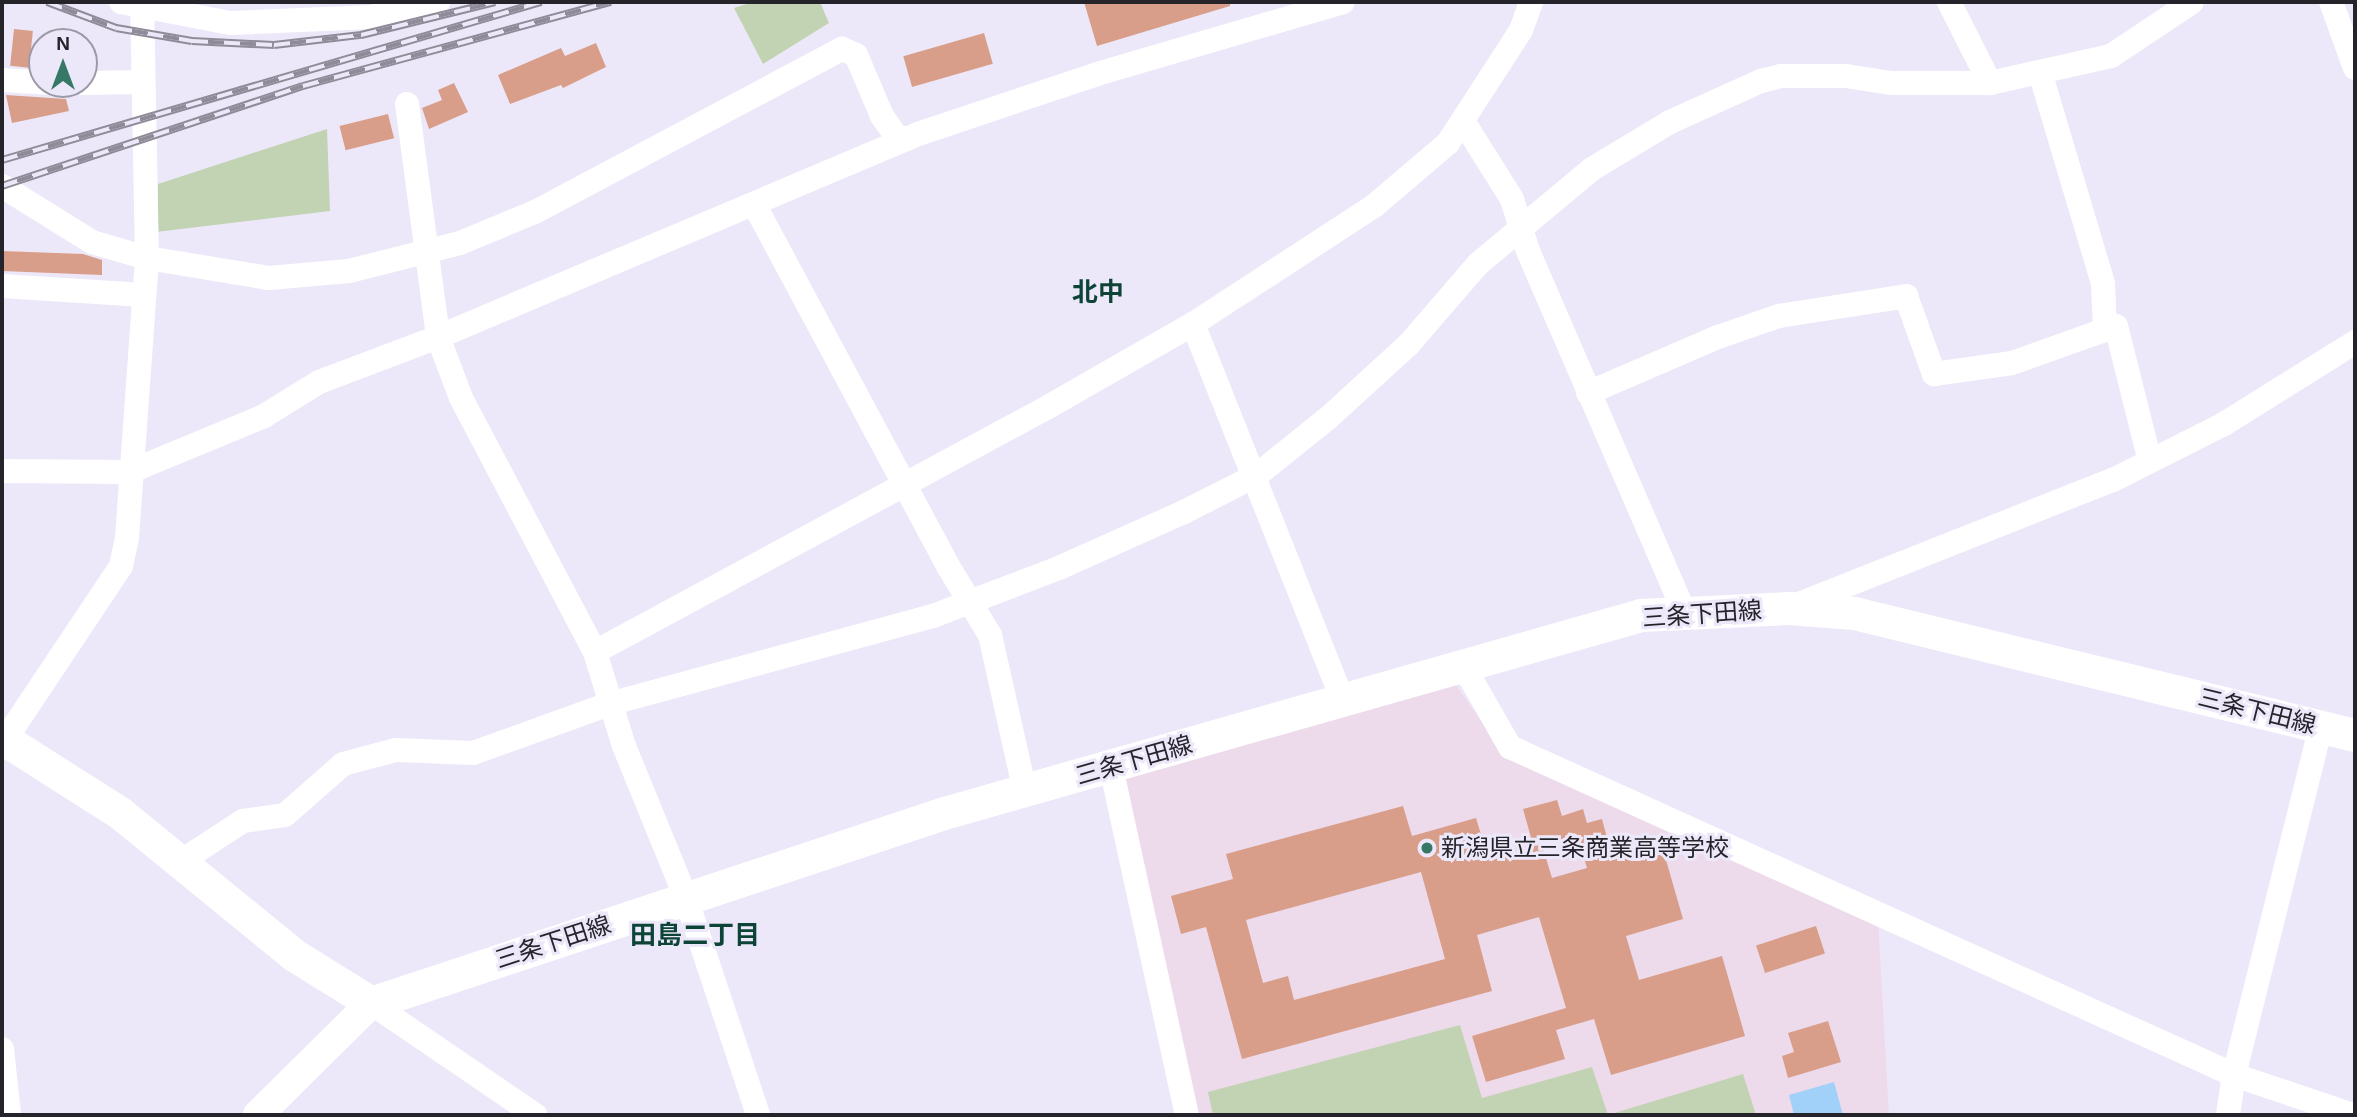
<!DOCTYPE html>
<meta charset="utf-8">
<style>
body{margin:0}
#map{position:relative;width:2357px;height:1117px;overflow:hidden;background:#ede8f9;font-family:Arial,"Noto Sans JP",sans-serif}
div>[style]{position:absolute}
.education>*{inset:0;background:#eddbeb}
.green>*{inset:0;background:#c1d3b2}
.water>*{inset:0;background:#a1d0f9}
.building>*{inset:0;background:#d89e89;transform-origin:0 0}
.minor>*{height:24px;margin:-12px;padding:0 12px;transform-origin:12px;border-radius:12px;background:#fff}
.tertiary>*{height:30px;margin:-15px;padding:0 15px;transform-origin:15px;border-radius:15px;background:#fff}
.secondary>*{height:33px;margin:-16.5px;padding:0 16.5px;transform-origin:16.5px;border-radius:16.5px;background:#fff}
.rail>*{height:8px;margin-top:-4px;transform-origin:0;background:repeating-linear-gradient(90deg,#ede8f9 0 16px,#8f8b98 0 32px);box-sizing:border-box;border-block:2px solid #8f8b98}
.dots>*{width:19px;height:19px;translate:-50% -50%;box-sizing:border-box;border:4px solid #ede8f9;border-radius:50%}
span{translate:-50% -50%;white-space:nowrap;text-align:center;line-height:1.15;-webkit-text-stroke:6px #ede8f9;paint-order:stroke}
.street-label{font-size:24px;color:#26242b}
.poi-label{font-size:24px;color:#26242b}
.left{translate:0 -50%;text-align:left}
.neighbourhood-label{font-size:26px;color:#0d4437;font-weight:700}
.frame{position:absolute;inset:0;border:4px solid #26242b;pointer-events:none}
.north{position:absolute;left:28px;top:28px;width:70px;height:70px;box-sizing:border-box;background:#ede8f9;border:2px solid #9d9aa7;border-radius:50%;rotate:0deg;font-size:19px;font-weight:700;line-height:28px;text-align:center;color:#26242b}
.north::after{content:'';display:block;margin:auto;width:24px;height:32px;background:#377766;clip-path:polygon(50% 0,100% 100%,50% 72%,0 100%)}
</style>
<div id="map">
<div class="education">
<i style="clip-path:polygon(1456px 685px,1505px 754px,1878px 919px,1889px 1115px,1198px 1115px,1121px 776px)"></i>
</div>
<div class="green">
<i style="clip-path:polygon(753px 2px,820px 2px,829px 23px,763px 64px,734px 8px)"></i>
<i style="clip-path:polygon(327px 129px,330px 211px,156px 232px,158px 184px)"></i>
<i style="clip-path:polygon(1460px 1025px,1482px 1098px,1592px 1067px,1608px 1115px,1743px 1074px,1756px 1115px,1213px 1115px,1208px 1092px)"></i>
</div>
<div class="water">
<i style="clip-path:polygon(1834px 1082px,1843px 1115px,1794px 1115px,1789px 1095px)"></i>
</div>
<div class="building">
<i style="clip-path:polygon(1084px 2px,1230px 2px,1230px 6px,1097px 46px)"></i>
<i style="left:14px;top:29px;width:19px;height:37px;rotate:6deg"></i>
<i style="left:984px;top:33px;width:32px;height:84px;rotate:74deg"></i>
<i style="clip-path:polygon(596px 43px,606px 67px,563px 88px,561px 85px,510px 104px,498px 75px,561px 48px,565px 56px)"></i>
<i style="clip-path:polygon(454px 83px,468px 112px,429px 129px,422px 108px,442px 100px,438px 90px)"></i>
<i style="clip-path:polygon(6px 95px,66px 99px,69px 111px,12px 123px)"></i>
<i style="left:388px;top:114px;width:25px;height:50px;rotate:76deg"></i>
<i style="clip-path:polygon(2px 251px,83px 254px,102px 260px,102px 275px,2px 271px)"></i>
<i style="clip-path:polygon(evenodd,1557px 800px,1562px 816px,1583px 809px,1587px 823px,1602px 819px,1613px 860px,1662px 846px,1683px 919px,1626px 936px,1639px 980px,1722px 956px,1745px 1036px,1611px 1075px,1594px 1019px,1556px 1030px,1565px 1059px,1486px 1082px,1472px 1036px,1566px 1008px,1539px 917px,1477px 935px,1492px 991px,1242px 1059px,1206px 927px,1181px 934px,1171px 896px,1233px 879px,1226px 854px,1403px 806px,1412px 836px,1476px 818px,1489px 861px,1534px 848px,1523px 809px,1557px 800px,1577px 835px,1587px 868px,1552px 878px,1542px 845px,1577px 835px,1557px 800px,1421px 872px,1445px 959px,1294px 1000px,1288px 976px,1263px 983px,1246px 920px,1421px 872px)"></i>
<i style="left:1816px;top:926px;width:29px;height:63px;rotate:72deg"></i>
<i style="clip-path:polygon(1828px 1021px,1841px 1062px,1788px 1078px,1782px 1056px,1794px 1052px,1788px 1033px)"></i>
</div>
<div class="minor">
<i style="left:121px;top:2px;width:111px;rotate:10.9deg"></i>
<i style="left:230px;top:23px;width:141px;rotate:-2.4deg"></i>
<i style="left:371px;top:17px;width:69px;rotate:-12.6deg"></i>
<i style="left:1949px;top:2px;width:91px;rotate:63.2deg"></i>
<i style="left:2331px;top:2px;width:70px;rotate:70deg"></i>
<i style="left:2040px;top:72px;width:221px;rotate:73.4deg"></i>
<i style="left:2103px;top:284px;width:45px;rotate:87.5deg"></i>
<i style="left:2px;top:80px;width:68px;rotate:3.4deg"></i>
<i style="left:84px;top:83px;width:57px;rotate:-1deg"></i>
<i style="left:407px;top:104px;width:235px;rotate:82.4deg"></i>
<i style="left:438px;top:337px;width:65px;rotate:69.3deg"></i>
<i style="left:461px;top:398px;width:287px;rotate:62.2deg"></i>
<i style="left:595px;top:652px;width:98px;rotate:72.9deg"></i>
<i style="left:624px;top:746px;width:164px;rotate:67.8deg"></i>
<i style="left:686px;top:898px;width:229px;rotate:71.6deg"></i>
<i style="left:1463px;top:121px;width:92px;rotate:57.9deg"></i>
<i style="left:1512px;top:199px;width:54px;rotate:72.9deg"></i>
<i style="left:1528px;top:251px;width:395px;rotate:66.6deg"></i>
<i style="left:2px;top:186px;width:106px;rotate:31.9deg"></i>
<i style="left:92px;top:242px;width:57px;rotate:16.2deg"></i>
<i style="left:147px;top:258px;width:124px;rotate:9.3deg"></i>
<i style="left:269px;top:278px;width:80px;rotate:-5deg"></i>
<i style="left:349px;top:271px;width:114px;rotate:-14.2deg"></i>
<i style="left:460px;top:243px;width:81px;rotate:-22.5deg"></i>
<i style="left:535px;top:212px;width:348px;rotate:-28deg"></i>
<i style="left:842px;top:49px;width:15px;rotate:23deg"></i>
<i style="left:856px;top:55px;width:66px;rotate:66.9deg"></i>
<i style="left:882px;top:116px;width:24px;rotate:55deg"></i>
<i style="left:896px;top:136px;width:11px;rotate:15deg"></i>
<i style="left:754px;top:204px;width:411px;rotate:61.8deg"></i>
<i style="left:948px;top:566px;width:81px;rotate:58.7deg"></i>
<i style="left:990px;top:635px;width:161px;rotate:77.4deg"></i>
<i style="left:2px;top:286px;width:142px;rotate:3.6deg"></i>
<i style="left:1193px;top:324px;width:404px;rotate:68.3deg"></i>
<i style="left:1588px;top:393px;width:142px;rotate:-23.3deg"></i>
<i style="left:1718px;top:337px;width:65px;rotate:-19deg"></i>
<i style="left:1779px;top:316px;width:129px;rotate:-8.9deg"></i>
<i style="left:1906px;top:296px;width:83px;rotate:70.3deg"></i>
<i style="left:1934px;top:374px;width:79px;rotate:-8deg"></i>
<i style="left:2012px;top:363px;width:110px;rotate:-19.6deg"></i>
<i style="left:2116px;top:326px;width:139px;rotate:75.9deg"></i>
<i style="left:2px;top:471px;width:127px;rotate:0.5deg"></i>
<i style="left:129px;top:472px;width:146px;rotate:-22.5deg"></i>
<i style="left:264px;top:416px;width:65px;rotate:-31.7deg"></i>
<i style="left:319px;top:382px;width:127px;rotate:-20.7deg"></i>
<i style="left:438px;top:337px;width:521px;rotate:-22.92deg"></i>
<i style="left:918px;top:134px;width:189px;rotate:-18.5deg"></i>
<i style="left:1097px;top:74px;width:256px;rotate:-16.3deg"></i>
<i style="left:1794px;top:606px;width:343px;rotate:-21.6deg"></i>
<i style="left:2113px;top:480px;width:124px;rotate:-26.8deg"></i>
<i style="left:2224px;top:424px;width:155px;rotate:-32deg"></i>
<i style="left:595px;top:652px;width:515px;rotate:-28.41deg"></i>
<i style="left:1048px;top:407px;width:167px;rotate:-29.8deg"></i>
<i style="left:1193px;top:324px;width:216px;rotate:-33.1deg"></i>
<i style="left:1374px;top:206px;width:97px;rotate:-40.4deg"></i>
<i style="left:1448px;top:143px;width:135px;rotate:-57.1deg"></i>
<i style="left:1521px;top:30px;width:30px;rotate:-70deg"></i>
<i style="left:1463px;top:665px;width:95px;rotate:60.2deg"></i>
<i style="left:1510px;top:747px;width:795px;rotate:24.37deg"></i>
<i style="left:2234px;top:1075px;width:126px;rotate:18.6deg"></i>
<i style="left:5px;top:740px;width:209px;rotate:-56.3deg"></i>
<i style="left:121px;top:566px;width:29px;rotate:-78deg"></i>
<i style="left:127px;top:538px;width:281px;rotate:-85.9deg"></i>
<i style="left:147px;top:258px;width:256px;rotate:-91.1deg"></i>
<i style="left:1111px;top:767px;width:356px;rotate:77.7deg"></i>
<i style="left:180px;top:862px;width:75px;rotate:-33.1deg"></i>
<i style="left:243px;top:821px;width:42px;rotate:-8.1deg"></i>
<i style="left:285px;top:815px;width:77px;rotate:-41.3deg"></i>
<i style="left:343px;top:764px;width:55px;rotate:-14.8deg"></i>
<i style="left:396px;top:750px;width:77px;rotate:2.2deg"></i>
<i style="left:473px;top:753px;width:145px;rotate:-19.8deg"></i>
<i style="left:609px;top:704px;width:336px;rotate:-15.2deg"></i>
<i style="left:933px;top:616px;width:137px;rotate:-20.9deg"></i>
<i style="left:1061px;top:567px;width:135px;rotate:-24.1deg"></i>
<i style="left:1184px;top:512px;width:82px;rotate:-26.9deg"></i>
<i style="left:1257px;top:475px;width:90px;rotate:-38.7deg"></i>
<i style="left:1327px;top:419px;width:111px;rotate:-42.4deg"></i>
<i style="left:1409px;top:344px;width:106px;rotate:-49.2deg"></i>
<i style="left:1478px;top:264px;width:148px;rotate:-39.8deg"></i>
<i style="left:1592px;top:169px;width:91px;rotate:-31.1deg"></i>
<i style="left:1670px;top:122px;width:100px;rotate:-24.3deg"></i>
<i style="left:1761px;top:81px;width:21px;rotate:-14deg"></i>
<i style="left:1781px;top:76px;width:65px"></i>
<i style="left:1846px;top:76px;width:46px;rotate:8.8deg"></i>
<i style="left:1891px;top:83px;width:99px"></i>
<i style="left:1990px;top:83px;width:124px;rotate:-12.6deg"></i>
<i style="left:2111px;top:56px;width:97px;rotate:-33.7deg"></i>
<i style="left:371px;top:1003px;width:199px;rotate:34.3deg"></i>
<i style="left:2px;top:1049px;width:66px;rotate:83.9deg"></i>
<i style="left:2228px;top:1115px;width:40px;rotate:-81.5deg"></i>
<i style="left:2234px;top:1075px;width:359px;rotate:-76deg"></i>
</div>
<div class="tertiary">
<i style="left:258px;top:1115px;width:159px;rotate:-44.7deg"></i>
</div>
<div class="secondary">
<i style="left:2px;top:738px;width:140px;rotate:32.4deg"></i>
<i style="left:120px;top:813px;width:225px;rotate:39.2deg"></i>
<i style="left:294px;top:955px;width:91px;rotate:31.9deg"></i>
<i style="left:371px;top:1003px;width:604px;rotate:-18.34deg"></i>
<i style="left:944px;top:813px;width:725px;rotate:-15.86deg"></i>
<i style="left:1641px;top:615px;width:147px;rotate:-2.7deg"></i>
<i style="left:1788px;top:608px;width:66px;rotate:4.3deg"></i>
<i style="left:1854px;top:613px;width:516px;rotate:13.69deg"></i>
</div>
<div class="rail">
<i style="left:47px;top:2px;width:74px;rotate:20.6deg"></i>
<i style="left:116px;top:28px;width:77px;rotate:9.7deg"></i>
<i style="left:192px;top:41px;width:82px;rotate:2.8deg"></i>
<i style="left:274px;top:45px;width:88px;rotate:-6.6deg"></i>
<i style="left:361px;top:35px;width:138px;rotate:-13.8deg"></i>
<i style="left:2px;top:160px;width:562px;rotate:-16.34deg"></i>
<i style="left:2px;top:186px;width:317px;rotate:-18.4deg"></i>
<i style="left:303px;top:86px;width:319px;rotate:-15.3deg"></i>
</div>
<div class="dots">
<i style="left:1427px;top:848px;background:#377766"></i>
</div>
<div class="street-label">
<span style="left:1702px;top:614px;rotate:-4deg">三条下田線</span>
<span style="left:2257px;top:711px;rotate:14deg">三条下田線</span>
<span style="left:1134px;top:760px;rotate:-16deg">三条下田線</span>
<span style="left:553px;top:942px;rotate:-18deg">三条下田線</span>
</div>
<div class="poi-label">
<span class="left" style="left:1441px;top:848px">新潟県立三条商業高等学校</span>
</div>
<div class="neighbourhood-label">
<span style="left:1098px;top:293px">北中</span>
<span style="left:695px;top:936px">田島二丁目</span>
</div>
<div class="frame"></div>
<div class="north">N</div>
</div>
